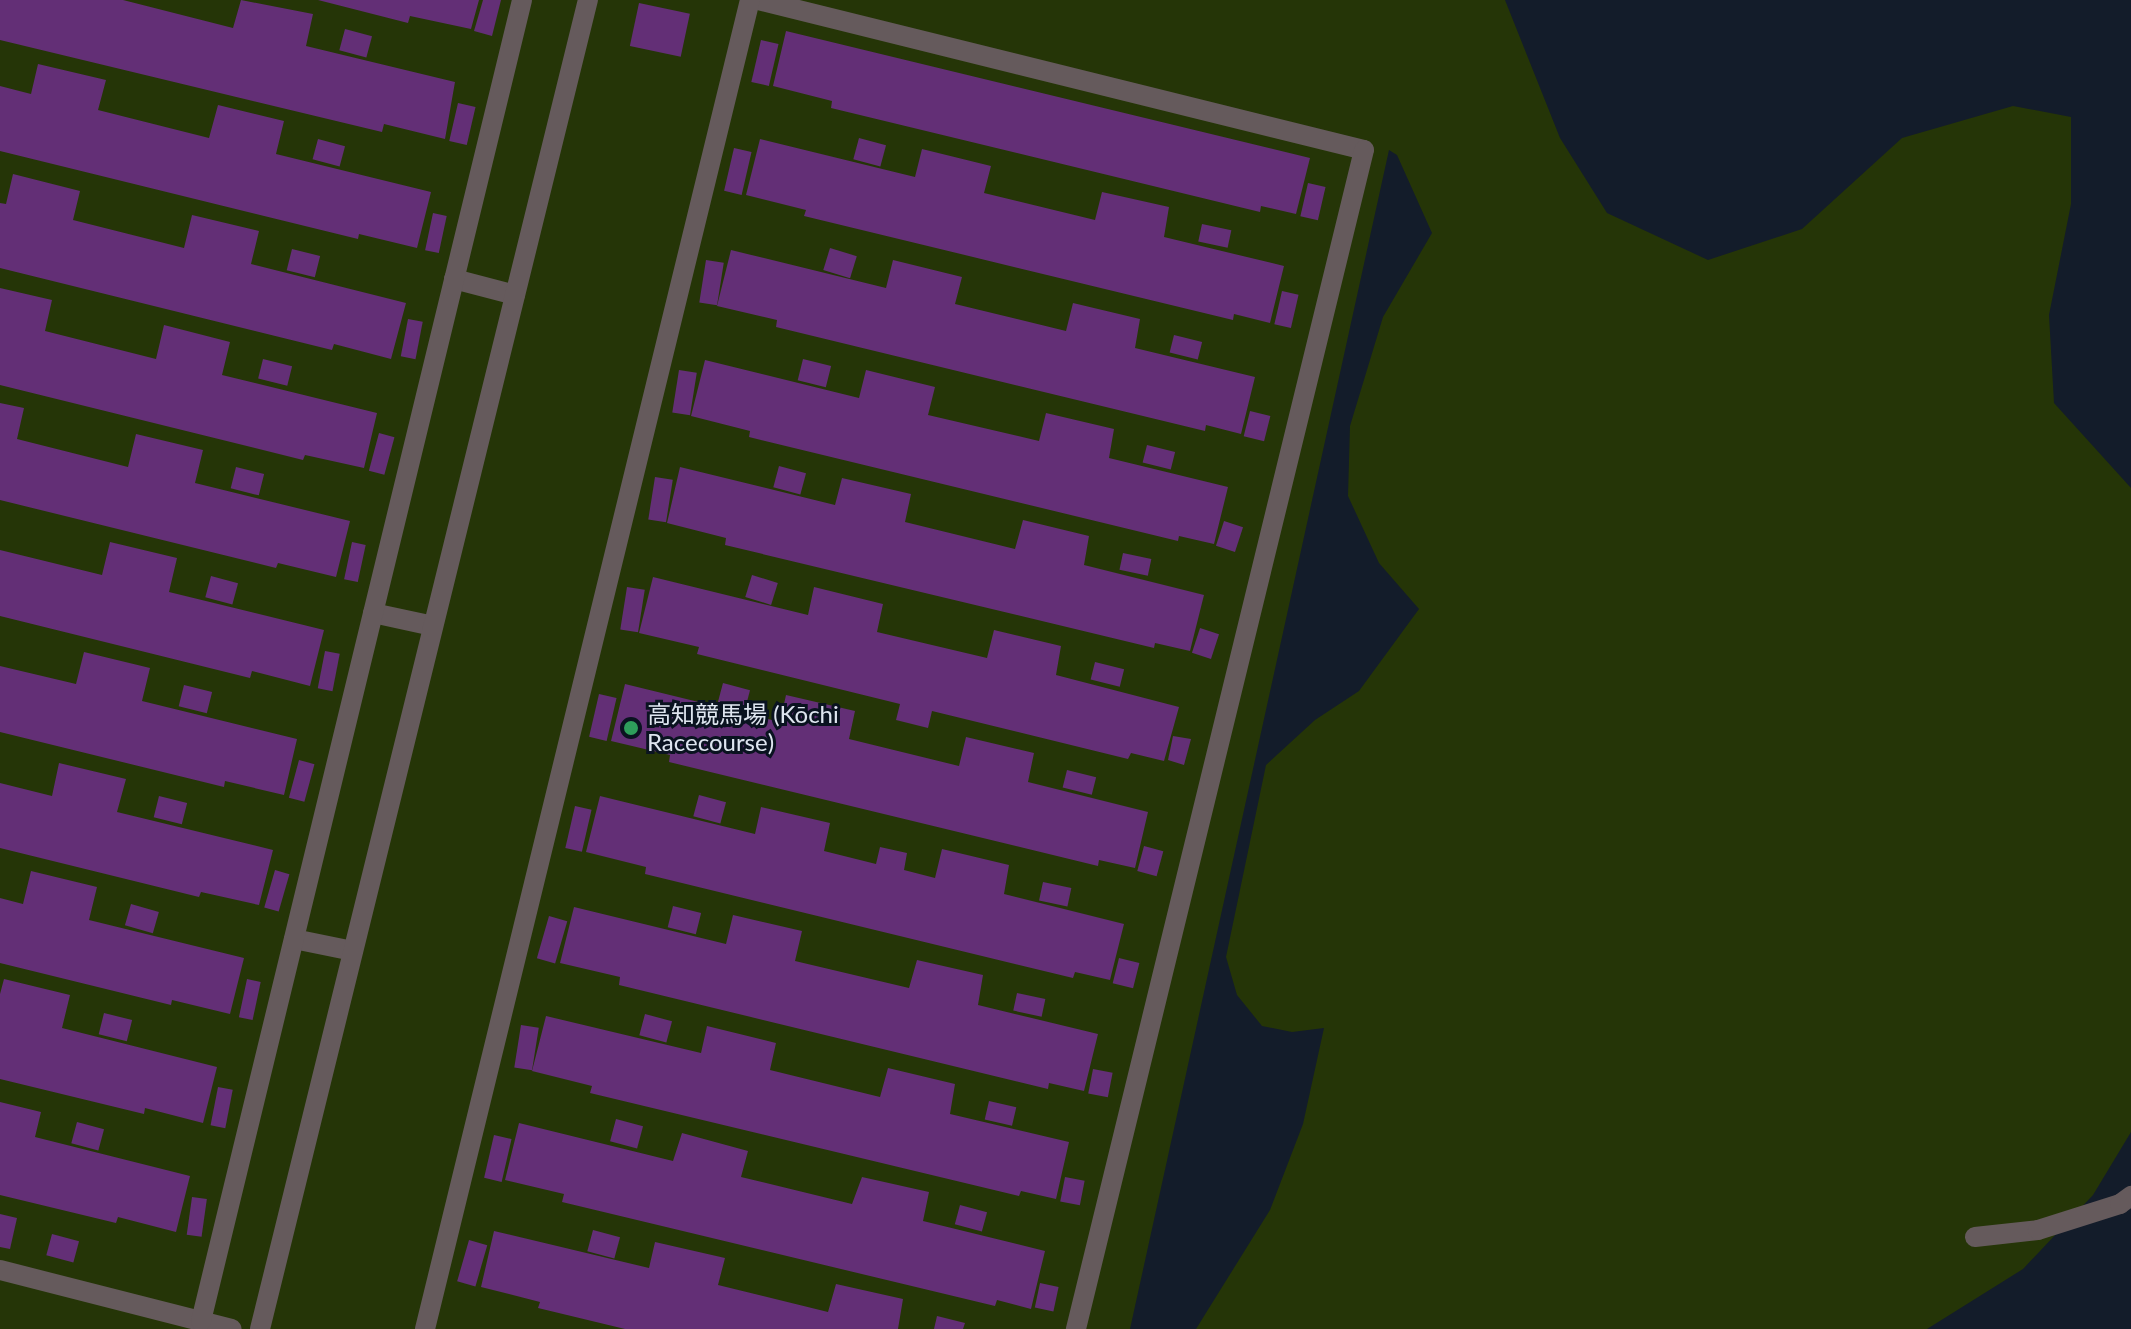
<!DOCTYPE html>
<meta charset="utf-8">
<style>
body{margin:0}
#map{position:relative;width:2131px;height:1329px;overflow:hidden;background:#131c2a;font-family:Lato,"Noto Sans JP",sans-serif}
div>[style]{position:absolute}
.green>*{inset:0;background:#253507}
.building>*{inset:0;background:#632f76;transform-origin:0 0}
.lane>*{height:20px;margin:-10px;padding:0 10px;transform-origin:10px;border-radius:10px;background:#655a5c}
.street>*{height:20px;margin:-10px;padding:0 10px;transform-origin:10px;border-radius:10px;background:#655a5c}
.dots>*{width:22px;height:22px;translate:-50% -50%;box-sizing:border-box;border:4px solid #0a1320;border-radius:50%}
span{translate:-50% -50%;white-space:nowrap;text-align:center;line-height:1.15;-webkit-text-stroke:6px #0a1320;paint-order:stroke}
.poi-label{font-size:24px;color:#dee5ef}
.left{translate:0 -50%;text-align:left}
</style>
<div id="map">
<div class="green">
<i style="clip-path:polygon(0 0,1505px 0,1560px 138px,1607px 213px,1708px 260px,1802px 229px,1902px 138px,2013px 106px,2071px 117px,2071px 204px,2049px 315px,2054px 403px,2131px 488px,2131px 1132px,2093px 1195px,2023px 1269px,1927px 1329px,1196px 1329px,1270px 1210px,1303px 1124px,1324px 1028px,1292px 1032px,1262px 1026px,1237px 995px,1226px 957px,1266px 765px,1315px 720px,1359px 691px,1419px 609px,1379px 563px,1348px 496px,1350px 426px,1383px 317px,1432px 233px,1397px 155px,1389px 150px,1130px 1329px,0 1329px)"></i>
</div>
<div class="building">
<i style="clip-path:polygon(0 0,123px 0,233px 28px,241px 0,313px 14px,306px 46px,455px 82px,445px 139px,384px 124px,382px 132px,0 40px)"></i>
<i style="clip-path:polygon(318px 0,479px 0,471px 29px,410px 16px,408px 23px)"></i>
<i style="clip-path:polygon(483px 0,501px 0,492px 36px,474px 31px)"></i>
<i style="left:639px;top:3px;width:52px;height:44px;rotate:12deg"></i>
<i style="left:345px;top:29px;width:28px;height:22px;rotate:15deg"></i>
<i style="clip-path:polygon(786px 31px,1310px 158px,1296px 214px,1261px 206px,1260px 212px,831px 108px,832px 101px,773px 86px)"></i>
<i style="left:761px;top:40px;width:18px;height:43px;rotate:13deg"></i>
<i style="clip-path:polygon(38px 64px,106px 80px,98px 110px,209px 138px,218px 105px,284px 121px,276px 154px,431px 192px,417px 248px,359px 234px,358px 239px,0 151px,0 86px,31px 94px)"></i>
<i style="left:458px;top:103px;width:18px;height:39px;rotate:13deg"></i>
<i style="left:859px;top:138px;width:28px;height:22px;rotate:15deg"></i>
<i style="left:318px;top:139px;width:28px;height:21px;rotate:15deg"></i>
<i style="clip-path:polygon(760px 139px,915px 177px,922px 149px,991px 166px,984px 193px,1095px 220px,1102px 192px,1169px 207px,1164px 237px,1284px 266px,1270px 323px,1234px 314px,1233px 320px,804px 216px,806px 210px,746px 195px)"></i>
<i style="left:734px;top:148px;width:18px;height:44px;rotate:13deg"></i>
<i style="clip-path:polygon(13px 174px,80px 191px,73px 220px,184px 248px,192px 215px,259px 231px,251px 264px,406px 303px,391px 359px,334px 344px,332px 350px,0 268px,0 203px,6px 204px)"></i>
<i style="left:1308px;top:183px;width:18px;height:34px;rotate:13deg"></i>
<i style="left:433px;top:213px;width:14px;height:38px;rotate:12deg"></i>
<i style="left:1202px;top:224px;width:30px;height:18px;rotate:12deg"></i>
<i style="left:830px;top:248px;width:28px;height:23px;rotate:17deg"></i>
<i style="left:292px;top:249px;width:29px;height:22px;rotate:14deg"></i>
<i style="clip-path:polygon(731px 250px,886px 288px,893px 260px,962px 277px,955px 304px,1066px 331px,1073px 303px,1140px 319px,1135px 348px,1255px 377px,1241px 434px,1206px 425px,1205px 431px,776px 327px,777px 320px,717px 306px)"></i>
<i style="left:706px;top:260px;width:18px;height:43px;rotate:9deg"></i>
<i style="clip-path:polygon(0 288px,52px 300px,45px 331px,156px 359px,164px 325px,230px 342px,222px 375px,377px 413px,364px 468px,305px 455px,303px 460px,0 385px)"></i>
<i style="left:1282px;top:291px;width:17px;height:34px;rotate:13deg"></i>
<i style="left:408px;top:319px;width:15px;height:38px;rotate:11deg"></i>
<i style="left:1174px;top:335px;width:29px;height:18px;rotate:14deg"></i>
<i style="left:263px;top:359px;width:30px;height:20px;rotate:14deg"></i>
<i style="left:803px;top:359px;width:29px;height:22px;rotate:14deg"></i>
<i style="clip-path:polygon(705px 360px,859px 398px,866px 370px,935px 387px,928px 415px,1039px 441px,1046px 413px,1114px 429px,1109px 458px,1228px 487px,1214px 544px,1179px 536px,1178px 541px,749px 437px,750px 431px,691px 416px)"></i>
<i style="left:679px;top:370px;width:18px;height:43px;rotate:9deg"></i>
<i style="clip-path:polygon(0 403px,24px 408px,17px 439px,128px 467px,136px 434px,203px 450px,195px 483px,350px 521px,336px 577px,278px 563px,276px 568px,0 500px)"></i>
<i style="left:1250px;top:411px;width:21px;height:26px;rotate:14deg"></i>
<i style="left:379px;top:433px;width:16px;height:39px;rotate:15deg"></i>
<i style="left:1147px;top:445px;width:29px;height:18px;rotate:14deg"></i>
<i style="left:779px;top:466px;width:28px;height:22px;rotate:15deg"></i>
<i style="left:236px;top:467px;width:29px;height:22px;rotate:14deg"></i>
<i style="clip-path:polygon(680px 467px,835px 505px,842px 478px,911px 494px,905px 522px,1015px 549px,1023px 520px,1089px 536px,1084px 565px,1204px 595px,1190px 651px,1155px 643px,1154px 648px,725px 545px,726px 538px,667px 523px)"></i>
<i style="left:655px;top:477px;width:18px;height:43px;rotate:9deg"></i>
<i style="left:1224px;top:521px;width:20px;height:26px;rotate:18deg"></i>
<i style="clip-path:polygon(110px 542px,177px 558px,169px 592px,324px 630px,310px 686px,252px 671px,250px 678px,0 616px,0 550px,102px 575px)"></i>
<i style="left:352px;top:542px;width:14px;height:38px;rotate:12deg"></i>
<i style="left:1123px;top:553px;width:29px;height:17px;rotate:12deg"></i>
<i style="left:752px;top:575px;width:27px;height:23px;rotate:17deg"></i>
<i style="left:211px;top:576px;width:28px;height:22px;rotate:15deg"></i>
<i style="clip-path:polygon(653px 577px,808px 615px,814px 587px,883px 604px,877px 632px,987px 658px,994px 630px,1061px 646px,1056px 675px,1179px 707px,1164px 761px,1131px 753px,1128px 759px,932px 711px,928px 728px,896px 720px,900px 704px,697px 654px,699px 647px,639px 633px)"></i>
<i style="left:627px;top:587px;width:18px;height:43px;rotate:9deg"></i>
<i style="left:1200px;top:628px;width:20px;height:26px;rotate:18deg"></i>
<i style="left:325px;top:651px;width:15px;height:38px;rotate:11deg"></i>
<i style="clip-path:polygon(84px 652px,150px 668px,142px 701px,297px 739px,284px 795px,225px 781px,224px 787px,0 732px,0 666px,76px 684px)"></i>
<i style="left:1095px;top:662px;width:30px;height:18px;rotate:14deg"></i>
<i style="left:723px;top:683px;width:28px;height:23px;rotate:15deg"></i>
<i style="clip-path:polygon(625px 684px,780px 722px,786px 695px,855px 711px,849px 739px,959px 766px,966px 737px,1034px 753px,1028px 782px,1148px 812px,1135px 868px,1099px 860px,1098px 866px,669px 762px,670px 755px,611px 741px)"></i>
<i style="left:184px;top:685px;width:29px;height:22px;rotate:14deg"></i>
<i style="left:599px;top:694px;width:18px;height:44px;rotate:13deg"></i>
<i style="clip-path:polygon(1173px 736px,1191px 739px,1184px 765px,1168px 760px)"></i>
<i style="left:299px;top:760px;width:16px;height:39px;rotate:15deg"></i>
<i style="clip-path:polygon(59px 763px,126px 779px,117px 812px,273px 850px,259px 905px,201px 892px,199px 897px,0 848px,0 783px,52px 796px)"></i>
<i style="left:1067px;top:770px;width:30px;height:18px;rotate:14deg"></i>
<i style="left:699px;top:795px;width:28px;height:22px;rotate:15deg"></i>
<i style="left:159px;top:796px;width:29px;height:22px;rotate:14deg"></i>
<i style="clip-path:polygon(600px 796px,755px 834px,761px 807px,830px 823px,824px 851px,876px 864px,880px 847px,907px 853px,904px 870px,935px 878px,942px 849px,1009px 865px,1004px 894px,1124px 924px,1110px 980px,1075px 972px,1073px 978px,645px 874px,646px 867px,586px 852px)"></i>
<i style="left:575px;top:806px;width:17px;height:43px;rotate:13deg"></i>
<i style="left:1144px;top:846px;width:20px;height:26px;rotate:15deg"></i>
<i style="left:275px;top:870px;width:15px;height:39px;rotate:16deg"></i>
<i style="clip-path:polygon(31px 871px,97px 887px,89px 920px,244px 958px,230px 1014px,172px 1000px,171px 1005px,0 963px,0 898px,23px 904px)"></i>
<i style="left:1043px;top:882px;width:29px;height:19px;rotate:12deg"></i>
<i style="left:131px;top:904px;width:29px;height:22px;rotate:16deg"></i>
<i style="left:673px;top:906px;width:29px;height:22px;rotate:14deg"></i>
<i style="clip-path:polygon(574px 907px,726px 944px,733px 915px,802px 931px,795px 961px,909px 988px,917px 960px,983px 975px,978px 1005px,1098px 1034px,1084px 1091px,1049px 1083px,1048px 1089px,619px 985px,620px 977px,560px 963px)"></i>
<i style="left:549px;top:916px;width:19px;height:44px;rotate:16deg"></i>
<i style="left:1119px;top:958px;width:21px;height:26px;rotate:14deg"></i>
<i style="clip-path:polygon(4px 979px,70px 995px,62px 1028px,217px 1067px,203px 1123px,145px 1108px,144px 1114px,0 1079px,0 994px)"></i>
<i style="left:247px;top:979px;width:14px;height:39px;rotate:12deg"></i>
<i style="left:1017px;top:993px;width:29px;height:18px;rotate:12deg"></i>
<i style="left:104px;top:1013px;width:29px;height:22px;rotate:14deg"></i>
<i style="left:645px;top:1014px;width:28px;height:22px;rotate:15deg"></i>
<i style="clip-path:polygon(546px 1016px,701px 1053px,707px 1026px,776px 1043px,770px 1070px,880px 1097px,888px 1068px,955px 1084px,950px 1114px,1069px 1142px,1056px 1199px,1021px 1191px,1019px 1196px,590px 1093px,592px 1086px,532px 1071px)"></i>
<i style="left:521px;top:1025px;width:18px;height:43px;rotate:9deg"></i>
<i style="left:1093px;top:1069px;width:20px;height:25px;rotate:11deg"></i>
<i style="left:218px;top:1087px;width:15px;height:39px;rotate:11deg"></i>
<i style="left:989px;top:1101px;width:28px;height:19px;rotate:13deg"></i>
<i style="clip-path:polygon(0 1102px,41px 1112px,35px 1137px,190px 1176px,176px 1232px,118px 1217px,116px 1223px,0 1195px)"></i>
<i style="left:616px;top:1119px;width:28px;height:23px;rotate:15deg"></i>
<i style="left:77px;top:1122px;width:28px;height:22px;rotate:15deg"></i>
<i style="clip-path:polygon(519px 1123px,673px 1161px,682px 1133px,748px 1151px,741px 1177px,852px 1204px,862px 1177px,929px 1192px,923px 1221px,1045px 1251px,1031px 1309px,997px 1300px,995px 1306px,562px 1202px,564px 1194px,505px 1180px)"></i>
<i style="left:494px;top:1135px;width:18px;height:44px;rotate:13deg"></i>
<i style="left:1065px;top:1177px;width:20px;height:25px;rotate:11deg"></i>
<i style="left:192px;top:1197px;width:15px;height:38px;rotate:8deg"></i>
<i style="left:960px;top:1205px;width:28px;height:20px;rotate:15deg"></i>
<i style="clip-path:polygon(0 1214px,17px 1218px,10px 1249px,0 1247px)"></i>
<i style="left:593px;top:1230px;width:28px;height:22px;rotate:15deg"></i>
<i style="clip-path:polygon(494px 1231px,649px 1268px,655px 1242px,725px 1258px,718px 1285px,828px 1312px,836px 1284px,903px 1299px,898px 1329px,625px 1329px,538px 1308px,540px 1302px,481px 1287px)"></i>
<i style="left:52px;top:1234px;width:28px;height:22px;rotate:15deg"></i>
<i style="left:469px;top:1240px;width:19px;height:43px;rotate:16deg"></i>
<i style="left:1040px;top:1283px;width:19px;height:25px;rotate:12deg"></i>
<i style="clip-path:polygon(937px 1316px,965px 1323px,963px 1329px,934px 1329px)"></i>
</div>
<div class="lane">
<i style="left:758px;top:0;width:624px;rotate:13.9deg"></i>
<i style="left:1364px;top:150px;width:1214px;rotate:103.73deg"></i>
<i style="left:454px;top:279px;width:63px;rotate:14.7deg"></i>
<i style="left:373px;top:613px;width:61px;rotate:12.2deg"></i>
<i style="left:294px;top:939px;width:60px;rotate:11.5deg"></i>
<i style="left:0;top:1270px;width:239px;rotate:14.3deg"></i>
<i style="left:201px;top:1321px;width:1359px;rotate:-76.34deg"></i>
<i style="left:260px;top:1329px;width:1369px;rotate:-76.14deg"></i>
<i style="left:425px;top:1329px;width:1368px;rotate:-76.26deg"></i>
</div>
<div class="street">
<i style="left:1975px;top:1237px;width:63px;rotate:-6.3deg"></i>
<i style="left:2038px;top:1230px;width:86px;rotate:-17.6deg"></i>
<i style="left:2120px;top:1204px;width:14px;rotate:-36deg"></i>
</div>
<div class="dots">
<i style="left:631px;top:728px;background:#2e9e5b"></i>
</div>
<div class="poi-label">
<span class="left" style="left:647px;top:728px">高知競馬場 (Kōchi<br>Racecourse)</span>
</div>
</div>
